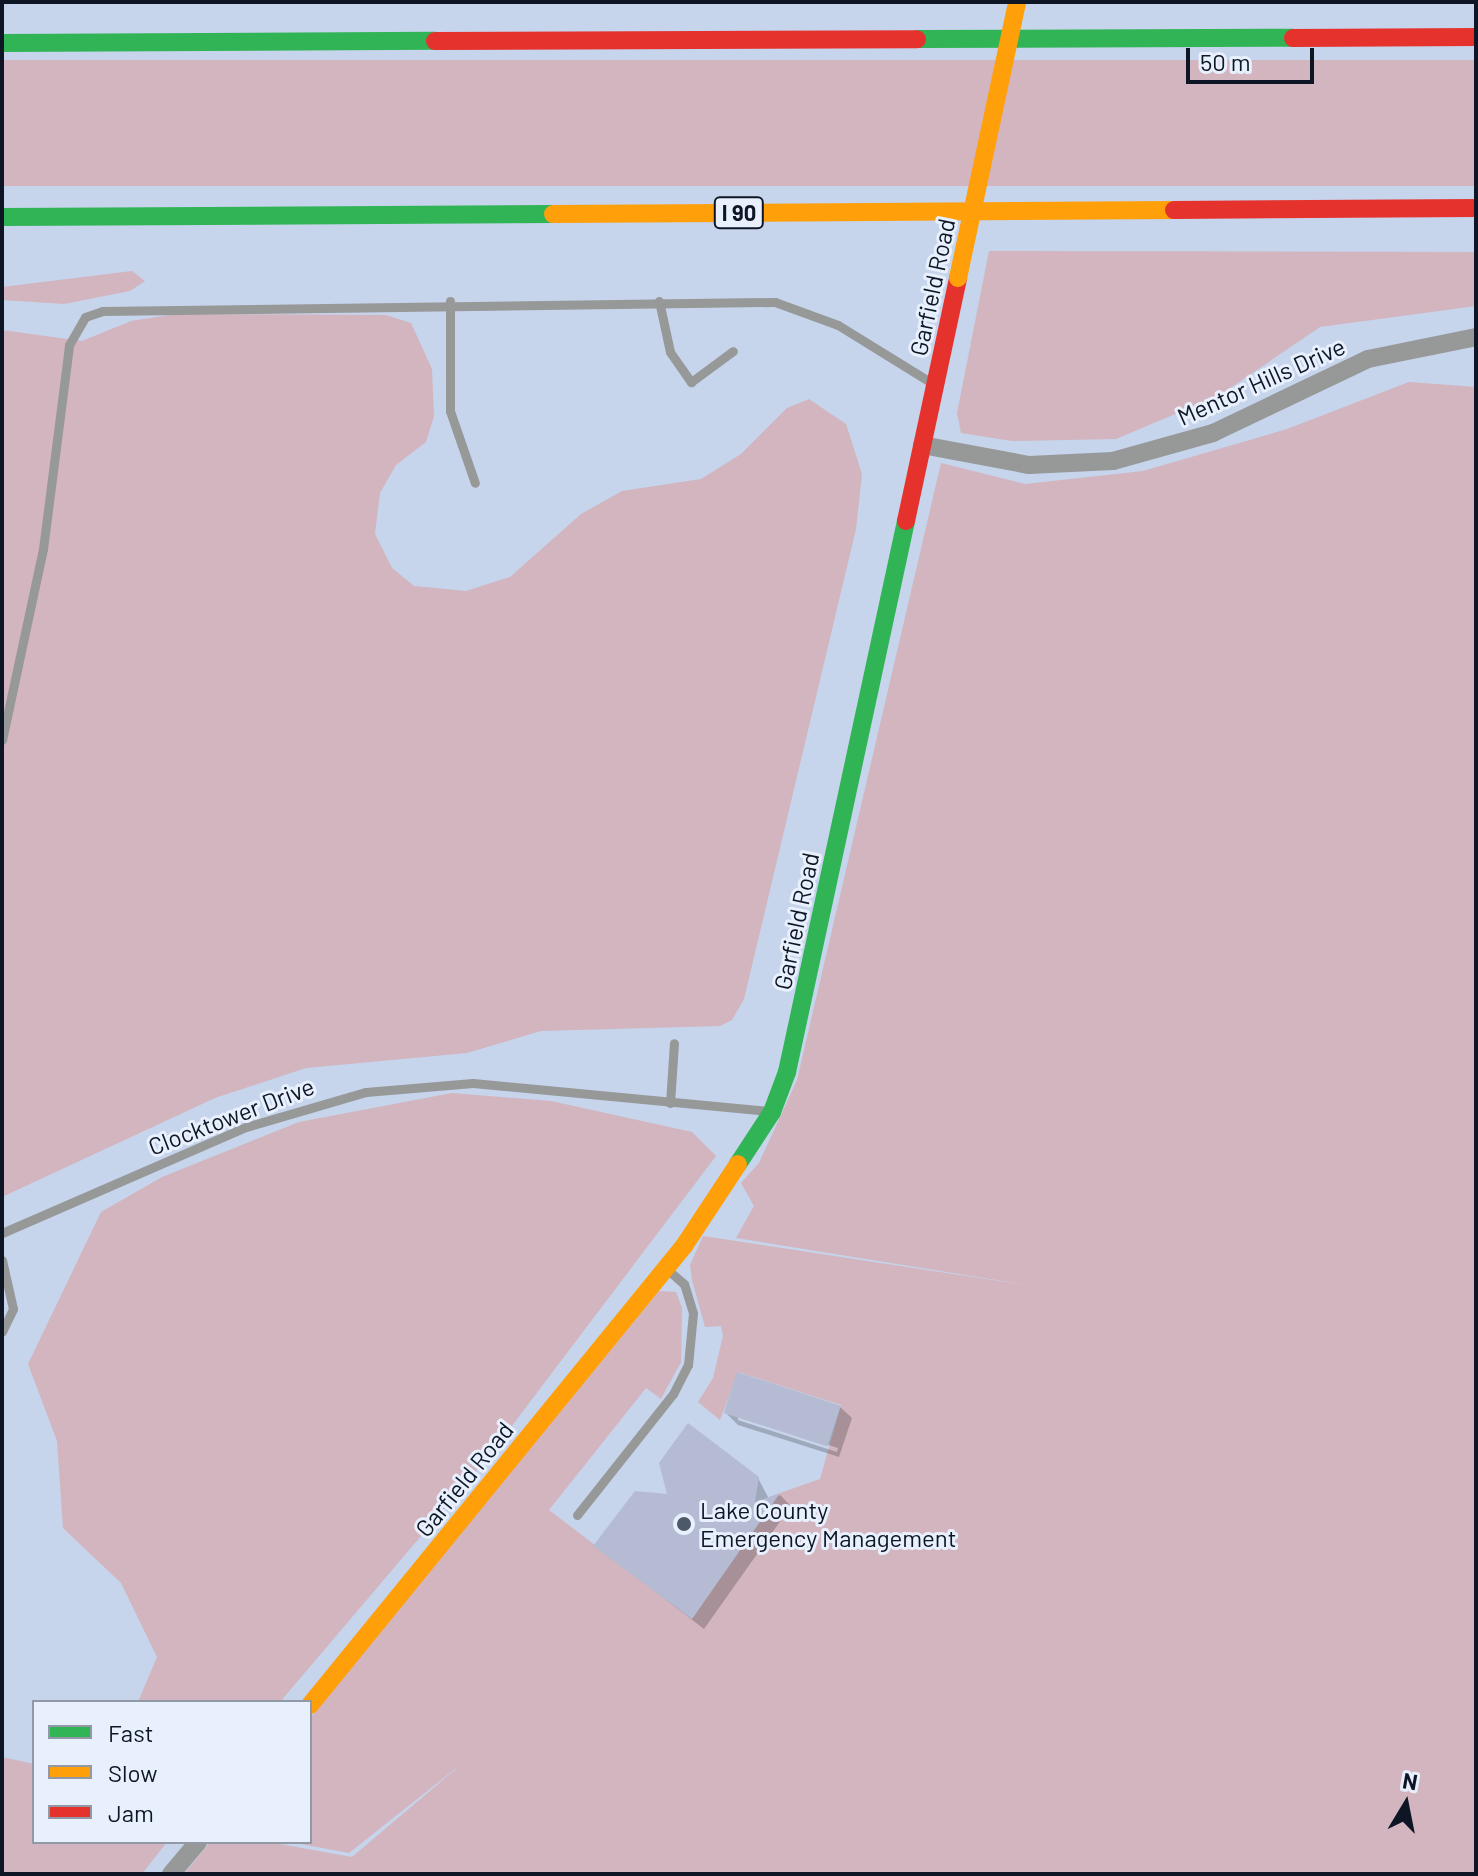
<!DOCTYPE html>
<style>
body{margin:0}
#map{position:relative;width:1478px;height:1876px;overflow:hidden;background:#c6d4ec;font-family:Barlow,sans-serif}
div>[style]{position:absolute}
.green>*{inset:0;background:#d2b5be;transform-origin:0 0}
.shadow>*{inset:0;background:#0003}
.building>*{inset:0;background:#b4bbd2;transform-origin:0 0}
.lane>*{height:9px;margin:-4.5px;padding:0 4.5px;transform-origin:4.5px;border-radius:4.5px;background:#979898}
.street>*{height:18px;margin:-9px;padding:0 9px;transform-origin:9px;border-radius:9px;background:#979898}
.fast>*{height:18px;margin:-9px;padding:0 9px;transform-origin:9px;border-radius:9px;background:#30b455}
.slow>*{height:18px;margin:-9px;padding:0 9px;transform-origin:9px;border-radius:9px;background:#ff9f0a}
.jam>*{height:18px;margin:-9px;padding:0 9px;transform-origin:9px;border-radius:9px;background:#e5322d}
.slow-bridge>*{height:18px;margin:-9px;padding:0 9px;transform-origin:9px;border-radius:9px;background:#ff9f0a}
.dots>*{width:22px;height:22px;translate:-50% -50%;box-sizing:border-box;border:4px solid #e8f0fd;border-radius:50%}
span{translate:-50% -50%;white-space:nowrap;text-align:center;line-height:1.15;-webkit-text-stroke:6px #e8f0fd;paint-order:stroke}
.shield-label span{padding:2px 6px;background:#e8f0fd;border:2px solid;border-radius:6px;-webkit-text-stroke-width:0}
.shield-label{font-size:22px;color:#0e1626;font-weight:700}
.street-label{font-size:24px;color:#0e1626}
.poi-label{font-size:24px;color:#0e1626}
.left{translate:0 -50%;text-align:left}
.frame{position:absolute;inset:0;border:4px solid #0e1626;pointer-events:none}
.legend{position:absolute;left:32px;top:1700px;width:280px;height:144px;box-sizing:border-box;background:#e8f0fd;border:2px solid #9199a7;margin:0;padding:10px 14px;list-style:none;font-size:24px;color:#0e1626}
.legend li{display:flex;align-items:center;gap:16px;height:40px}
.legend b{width:40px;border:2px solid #9199a7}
.north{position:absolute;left:1366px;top:1764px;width:80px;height:80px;-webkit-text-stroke:6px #e8f0fd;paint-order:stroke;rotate:10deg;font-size:22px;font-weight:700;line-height:32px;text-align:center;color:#0e1626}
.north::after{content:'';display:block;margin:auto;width:28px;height:36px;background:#0e1626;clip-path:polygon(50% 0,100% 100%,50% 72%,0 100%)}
.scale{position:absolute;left:1186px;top:48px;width:128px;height:36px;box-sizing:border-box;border:4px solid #0e1626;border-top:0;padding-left:10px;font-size:24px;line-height:28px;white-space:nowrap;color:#0e1626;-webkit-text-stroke:6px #e8f0fd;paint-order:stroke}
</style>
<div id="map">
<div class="green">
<i style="left:1476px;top:60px;width:126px;height:1474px;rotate:90deg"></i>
<i style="clip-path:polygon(989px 251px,1476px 252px,1476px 306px,1320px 327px,1220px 395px,1116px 439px,1012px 441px,961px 433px,957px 413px)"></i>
<i style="clip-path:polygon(132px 271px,145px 281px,130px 291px,64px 304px,2px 300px,2px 287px)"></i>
<i style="clip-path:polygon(176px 314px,386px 315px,411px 323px,432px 369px,434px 416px,426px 442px,396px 465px,380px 493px,375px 534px,392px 568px,414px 586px,466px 591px,510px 577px,581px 514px,622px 491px,701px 479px,741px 454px,787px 408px,809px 399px,846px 424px,862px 474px,856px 529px,744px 999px,732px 1020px,720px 1026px,541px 1031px,467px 1053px,306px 1068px,215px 1098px,2px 1197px,2px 330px,82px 341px,131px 321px)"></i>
<i style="clip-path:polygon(1409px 382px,1476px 387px,1476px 1874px,184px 1874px,210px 1842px,269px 1842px,352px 1857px,464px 1762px,349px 1853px,290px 1842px,310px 1842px,310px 1718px,659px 1291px,676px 1292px,682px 1308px,681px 1362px,661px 1399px,646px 1388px,549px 1510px,692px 1619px,780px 1493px,820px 1479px,841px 1405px,738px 1372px,720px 1420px,698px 1402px,713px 1378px,723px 1336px,721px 1326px,705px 1327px,692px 1280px,690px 1265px,703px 1236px,1039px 1287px,736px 1238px,754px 1206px,741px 1183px,759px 1163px,797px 1080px,941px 463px,1025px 484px,1143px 471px,1287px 429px)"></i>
<i style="clip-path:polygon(452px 1093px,551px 1101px,692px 1132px,716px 1156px,489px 1456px,280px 1702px,138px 1702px,157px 1657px,121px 1583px,63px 1528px,57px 1441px,28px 1364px,101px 1212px,162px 1177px,299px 1122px)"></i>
<i style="clip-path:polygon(2px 1757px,34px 1764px,34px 1842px,167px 1842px,142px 1874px,2px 1874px)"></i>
</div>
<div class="shadow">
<i style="clip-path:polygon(evenodd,840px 1407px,852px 1418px,839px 1457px,738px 1425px,726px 1413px,840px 1407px,738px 1416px,838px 1448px,837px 1452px,738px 1420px,738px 1416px)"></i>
<i style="clip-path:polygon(758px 1478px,769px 1499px,780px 1495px,791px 1506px,704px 1629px,596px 1546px,670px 1496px)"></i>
</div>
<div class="building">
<i style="left:737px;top:1372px;width:109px;height:43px;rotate:18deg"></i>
<i style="clip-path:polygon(688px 1423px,759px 1477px,755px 1502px,780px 1493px,692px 1619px,593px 1546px,635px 1491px,667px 1494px,659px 1463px)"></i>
</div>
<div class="lane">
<i style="left:450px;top:301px;width:110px;rotate:90deg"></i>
<i style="left:450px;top:411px;width:76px;rotate:70.9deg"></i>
<i style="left:659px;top:301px;width:52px;rotate:77.8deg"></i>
<i style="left:670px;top:352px;width:37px;rotate:55deg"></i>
<i style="left:691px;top:382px;width:52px;rotate:-36.4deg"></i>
<i style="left:2px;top:740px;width:195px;rotate:-77.9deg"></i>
<i style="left:43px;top:549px;width:206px;rotate:-82.7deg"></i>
<i style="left:69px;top:345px;width:32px;rotate:-60deg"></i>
<i style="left:85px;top:317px;width:18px;rotate:-19deg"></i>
<i style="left:102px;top:311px;width:673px;rotate:-0.77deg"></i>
<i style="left:775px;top:302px;width:67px;rotate:20.1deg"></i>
<i style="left:838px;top:325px;width:110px;rotate:31.7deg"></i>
<i style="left:670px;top:1103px;width:60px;rotate:-86.2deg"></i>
<i style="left:2px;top:1233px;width:266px;rotate:-23.5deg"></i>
<i style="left:246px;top:1127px;width:125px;rotate:-16.3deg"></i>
<i style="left:366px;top:1092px;width:107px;rotate:-4.8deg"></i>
<i style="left:473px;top:1083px;width:297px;rotate:5.4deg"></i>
<i style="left:2px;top:1260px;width:50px;rotate:77.3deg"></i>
<i style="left:13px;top:1309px;width:25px;rotate:116deg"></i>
<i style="left:577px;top:1515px;width:154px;rotate:-51.6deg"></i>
<i style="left:673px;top:1394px;width:33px;rotate:-63deg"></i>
<i style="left:688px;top:1365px;width:52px;rotate:-84.5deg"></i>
<i style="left:693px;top:1313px;width:30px;rotate:-107deg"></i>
<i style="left:684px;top:1284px;width:23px;rotate:-139deg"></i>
</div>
<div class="street">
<i style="left:922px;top:445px;width:109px;rotate:10.6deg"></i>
<i style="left:1029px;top:465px;width:84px;rotate:-2.7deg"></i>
<i style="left:1113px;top:461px;width:104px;rotate:-15.6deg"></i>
<i style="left:1213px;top:433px;width:172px;rotate:-25.5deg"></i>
<i style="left:1368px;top:359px;width:110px;rotate:-11.5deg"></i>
<i style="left:171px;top:1874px;width:42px;rotate:-49.8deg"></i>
</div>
<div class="fast">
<i style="left:917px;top:39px;width:376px;rotate:-0.2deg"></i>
<i style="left:2px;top:43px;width:433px;rotate:-0.3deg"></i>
<i style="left:2px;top:217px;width:551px;rotate:-0.31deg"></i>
<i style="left:738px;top:1164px;width:62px;rotate:-56.8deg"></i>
<i style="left:772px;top:1112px;width:43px;rotate:-69.4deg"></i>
<i style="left:787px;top:1072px;width:564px;rotate:-77.81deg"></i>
</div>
<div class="slow">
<i style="left:553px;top:214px;width:621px;rotate:-0.37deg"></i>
<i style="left:310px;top:1705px;width:592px;rotate:-50.83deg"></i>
<i style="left:684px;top:1246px;width:98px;rotate:-56.6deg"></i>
</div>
<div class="jam">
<i style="left:1293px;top:38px;width:183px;rotate:-0.3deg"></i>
<i style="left:435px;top:41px;width:482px;rotate:-0.2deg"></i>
<i style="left:1174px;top:210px;width:302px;rotate:-0.4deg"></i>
<i style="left:906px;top:521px;width:249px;rotate:-77.9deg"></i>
</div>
<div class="slow-bridge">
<i style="left:958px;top:278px;width:282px;rotate:-77.9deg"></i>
</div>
<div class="dots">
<i style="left:684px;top:1524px;background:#4e586b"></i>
</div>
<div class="shield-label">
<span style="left:739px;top:213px">I 90</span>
</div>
<div class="street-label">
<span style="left:932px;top:287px;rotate:-78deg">Garfield Road</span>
<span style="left:1261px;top:381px;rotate:-24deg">Mentor Hills Drive</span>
<span style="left:796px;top:921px;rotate:-78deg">Garfield Road</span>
<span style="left:231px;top:1116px;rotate:-21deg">Clocktower Drive</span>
<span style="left:464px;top:1479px;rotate:-51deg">Garfield Road</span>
</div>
<div class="poi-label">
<span class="left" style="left:700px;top:1524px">Lake County<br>Emergency Management</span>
</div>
<div class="frame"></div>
<ul class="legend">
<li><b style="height:10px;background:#30b455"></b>Fast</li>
<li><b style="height:10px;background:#ff9f0a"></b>Slow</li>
<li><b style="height:10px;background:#e5322d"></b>Jam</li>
</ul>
<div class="north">N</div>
<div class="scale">50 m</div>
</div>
